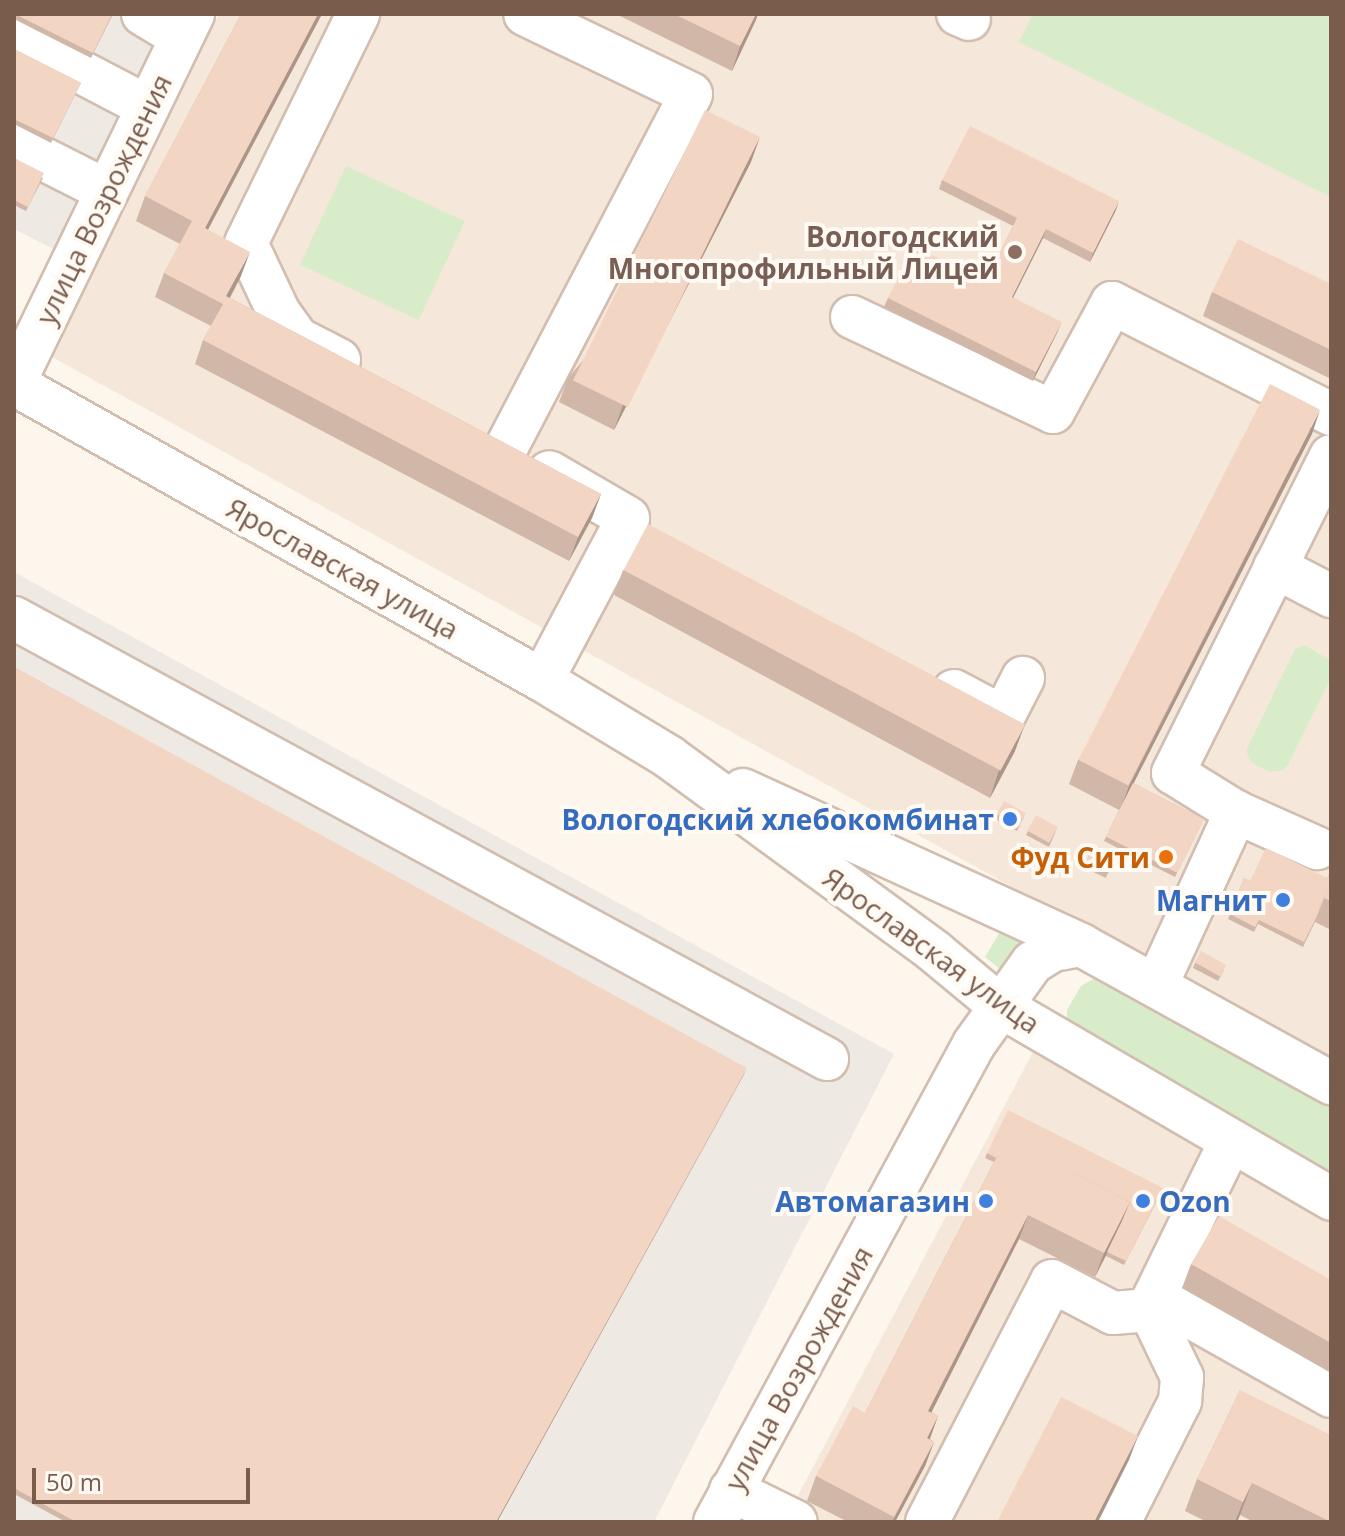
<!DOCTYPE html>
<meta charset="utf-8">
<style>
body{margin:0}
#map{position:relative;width:1345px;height:1536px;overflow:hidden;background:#fdf6ec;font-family:"Open Sans",sans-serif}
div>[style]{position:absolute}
.residential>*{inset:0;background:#f5e8da}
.industrial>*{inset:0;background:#efe9e4}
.green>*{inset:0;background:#d8ecc9;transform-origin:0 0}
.roads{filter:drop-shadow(2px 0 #d1beb0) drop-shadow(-2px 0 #d1beb0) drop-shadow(0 2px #d1beb0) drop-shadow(0 -2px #d1beb0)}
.minor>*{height:42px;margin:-21px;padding:0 21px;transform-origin:21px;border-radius:21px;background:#fff}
.wall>*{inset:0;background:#d1b7a8;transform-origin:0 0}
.shaded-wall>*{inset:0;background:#aa9588}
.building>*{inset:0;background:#f3d5c3;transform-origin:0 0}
.dots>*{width:22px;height:22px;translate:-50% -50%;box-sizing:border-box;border:4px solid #fffaf3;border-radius:50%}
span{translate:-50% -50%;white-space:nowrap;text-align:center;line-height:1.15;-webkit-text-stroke:8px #fffaf3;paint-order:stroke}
.street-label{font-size:28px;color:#7a5c4d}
.education-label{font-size:28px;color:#785e54;font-weight:700}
.right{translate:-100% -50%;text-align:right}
.shop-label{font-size:28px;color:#366cbe;font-weight:700}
.left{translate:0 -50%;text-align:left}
.food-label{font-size:28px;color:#c56008;font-weight:700}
.frame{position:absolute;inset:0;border:16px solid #7a5c4d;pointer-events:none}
.scale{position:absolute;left:32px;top:1468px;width:218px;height:36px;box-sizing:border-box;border:4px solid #7a5c4d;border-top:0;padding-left:10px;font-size:24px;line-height:28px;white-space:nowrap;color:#7a5c4d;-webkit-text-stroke:6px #fffaf3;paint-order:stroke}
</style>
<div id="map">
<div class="residential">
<i style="clip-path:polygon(219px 14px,1331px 14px,1331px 1063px,52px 357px)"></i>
<i style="clip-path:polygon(1033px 1052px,1331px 1220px,1331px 1522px,784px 1522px)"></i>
</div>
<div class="industrial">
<i style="clip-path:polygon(14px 14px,175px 14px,61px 253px,14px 229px)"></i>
<i style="clip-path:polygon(14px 572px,894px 1054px,654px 1522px,14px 1522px)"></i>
</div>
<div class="green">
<i style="clip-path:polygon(1033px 14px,1331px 14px,1331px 197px,1019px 42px)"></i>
<i style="left:346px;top:166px;width:131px;height:109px;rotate:25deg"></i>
<i style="clip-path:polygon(1304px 645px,1330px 660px,1331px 677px,1288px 765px,1283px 770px,1271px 772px,1252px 763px,1246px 751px,1295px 649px)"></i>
<i style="clip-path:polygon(1004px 925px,1036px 941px,1010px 977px,985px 957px)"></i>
<i style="clip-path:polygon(1107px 977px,1331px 1095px,1331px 1185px,1067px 1024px,1067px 1010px,1081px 986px,1093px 979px)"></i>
</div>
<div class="roads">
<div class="minor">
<i style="left:143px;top:14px;width:44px;rotate:31.2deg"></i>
<i style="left:958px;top:14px;width:12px;rotate:24deg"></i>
<i style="left:14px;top:37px;width:151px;rotate:27.6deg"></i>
<i style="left:14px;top:144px;width:104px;rotate:26.8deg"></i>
<i style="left:852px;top:317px;width:222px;rotate:25.3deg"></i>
<i style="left:1053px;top:412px;width:124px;rotate:-61.6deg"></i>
<i style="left:1112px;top:303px;width:246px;rotate:26.9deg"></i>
<i style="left:339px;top:360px;width:46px;rotate:-152.9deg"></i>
<i style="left:298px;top:339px;width:32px;rotate:-126deg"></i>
<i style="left:279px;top:313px;width:77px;rotate:-115.2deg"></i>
<i style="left:246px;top:243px;width:255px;rotate:-63.9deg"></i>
<i style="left:14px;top:383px;width:410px;rotate:-64.1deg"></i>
<i style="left:14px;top:384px;width:605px;rotate:29.28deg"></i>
<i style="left:542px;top:680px;width:149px;rotate:31.2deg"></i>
<i style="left:669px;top:757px;width:330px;rotate:36.2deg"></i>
<i style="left:935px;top:952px;width:85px;rotate:39.7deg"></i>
<i style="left:1000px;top:1006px;width:383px;rotate:30.2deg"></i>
<i style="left:506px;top:448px;width:399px;rotate:-62.4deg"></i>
<i style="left:691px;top:94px;width:184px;rotate:-154.3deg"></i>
<i style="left:1275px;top:567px;width:63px;rotate:27.4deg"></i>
<i style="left:14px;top:618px;width:925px;rotate:28.48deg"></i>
<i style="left:542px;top:680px;width:183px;rotate:-62deg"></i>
<i style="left:628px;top:518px;width:91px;rotate:-149.8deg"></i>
<i style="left:954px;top:691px;width:55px;rotate:28deg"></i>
<i style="left:1003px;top:717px;width:44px;rotate:-62.9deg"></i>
<i style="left:743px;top:790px;width:372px;rotate:24.6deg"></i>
<i style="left:1081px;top:945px;width:286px;rotate:28.9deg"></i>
<i style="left:1236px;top:812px;width:89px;rotate:24deg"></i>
<i style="left:1156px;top:986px;width:192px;rotate:-65.3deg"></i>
<i style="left:1236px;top:812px;width:74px;rotate:-148.2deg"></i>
<i style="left:1173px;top:773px;width:354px;rotate:-63.5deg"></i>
<i style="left:731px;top:1490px;width:72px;rotate:26.2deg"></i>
<i style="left:715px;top:1522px;width:544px;rotate:-61.55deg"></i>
<i style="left:974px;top:1044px;width:100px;rotate:-54.4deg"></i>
<i style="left:1032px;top:963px;width:25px;rotate:-32deg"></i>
<i style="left:1053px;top:950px;width:28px;rotate:-10deg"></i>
<i style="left:927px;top:1522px;width:271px;rotate:-62.6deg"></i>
<i style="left:1052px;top:1281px;width:69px;rotate:27.7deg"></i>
<i style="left:1113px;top:1313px;width:62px;rotate:-4.6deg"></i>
<i style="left:1175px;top:1308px;width:179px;rotate:29.4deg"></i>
<i style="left:1119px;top:1522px;width:136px;rotate:-63.2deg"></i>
<i style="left:1180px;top:1401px;width:24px;rotate:-85deg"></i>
<i style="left:1182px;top:1377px;width:76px;rotate:-115.6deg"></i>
<i style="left:1149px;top:1308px;width:184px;rotate:-63.9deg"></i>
</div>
</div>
<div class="wall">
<i style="clip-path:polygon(14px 14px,113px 14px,91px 58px,14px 19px)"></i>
<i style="clip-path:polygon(241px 14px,322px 14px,208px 230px,241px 276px,230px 298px,601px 494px,592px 518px,569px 561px,195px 364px,203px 340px,211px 326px,155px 297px,164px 273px,180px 244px,136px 221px,145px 196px)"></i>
<i style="clip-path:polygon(616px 14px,758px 14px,732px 71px)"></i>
<i style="clip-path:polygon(14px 49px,81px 83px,51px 143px,14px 124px)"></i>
<i style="clip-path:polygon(14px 158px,43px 178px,26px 211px,14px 205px)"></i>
<i style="clip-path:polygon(751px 162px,614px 430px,559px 402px,568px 378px)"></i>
<i style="clip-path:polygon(942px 180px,1116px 210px,1090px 262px,1043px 238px,1013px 297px,1058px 331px,1033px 381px,884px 307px,888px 298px,985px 282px,1013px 226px,939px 189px)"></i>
<i style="clip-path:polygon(1331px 284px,1331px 379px,1203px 316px,1212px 292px)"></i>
<i style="clip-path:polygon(1312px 434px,1133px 783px,1204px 819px,1175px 877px,1104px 841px,1119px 810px,1069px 784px,1078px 760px)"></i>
<i style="clip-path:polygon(623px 570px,1015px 751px,990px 798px,614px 595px)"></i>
<i style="clip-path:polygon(14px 667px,745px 1073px,497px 1522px,66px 1522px,14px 1494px)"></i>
<i style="clip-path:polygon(996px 814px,1024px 817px,1017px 831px,995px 819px)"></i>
<i style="clip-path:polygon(1028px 831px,1056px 831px,1049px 847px,1026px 835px)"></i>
<i style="left:1092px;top:849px;width:25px;height:20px;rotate:26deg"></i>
<i style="clip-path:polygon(1331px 870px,1331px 930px,1315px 922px,1303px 947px,1258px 924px,1254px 932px,1228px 919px,1244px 878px,1250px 881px,1327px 878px)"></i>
<i style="clip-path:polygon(1195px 963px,1224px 970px,1218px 981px,1193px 968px)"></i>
<i style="clip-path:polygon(987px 1153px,1161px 1193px,1124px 1265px,1106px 1256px,1106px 1255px,1095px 1277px,1019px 1239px,931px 1412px,938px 1416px,930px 1439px,934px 1442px,925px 1466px,895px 1522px,848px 1522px,807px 1501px,816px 1476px,865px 1413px,994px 1162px,985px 1158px)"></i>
<i style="clip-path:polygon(1191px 1264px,1331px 1280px,1331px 1373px,1182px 1288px)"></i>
<i style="clip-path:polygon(1240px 1390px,1331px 1522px,1254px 1522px,1240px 1515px,1237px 1522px,1207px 1522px,1185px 1511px,1197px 1479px)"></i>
</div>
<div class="shaded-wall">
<i style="clip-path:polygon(318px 14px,322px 14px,196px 252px,205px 228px)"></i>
<i style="clip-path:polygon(756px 14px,758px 14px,756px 20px,732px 71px,740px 46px)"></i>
<i style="clip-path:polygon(760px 137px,751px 162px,614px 430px,623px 405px)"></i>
<i style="clip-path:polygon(1119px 201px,1116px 210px,1090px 262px,1093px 253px)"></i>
<i style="clip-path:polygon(1046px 229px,1043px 238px,1009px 306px,1012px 297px)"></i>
<i style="clip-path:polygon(250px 252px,241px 276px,218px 320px,226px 296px)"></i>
<i style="clip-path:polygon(1062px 322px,1058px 331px,1033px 381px,1036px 372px)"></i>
<i style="clip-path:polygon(1320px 410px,1312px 434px,1120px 810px,1129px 786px)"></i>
<i style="clip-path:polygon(601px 494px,592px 518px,569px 561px,578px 537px)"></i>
<i style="clip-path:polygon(1024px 727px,1015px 751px,990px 798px,998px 773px)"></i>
<i style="clip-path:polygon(747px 1068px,497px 1522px,496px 1522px)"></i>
<i style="clip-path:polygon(1130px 1202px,1121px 1226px,1095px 1277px,1104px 1253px)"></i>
<i style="clip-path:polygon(1028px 1215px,1019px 1239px,920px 1435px,928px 1411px)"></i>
<i style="clip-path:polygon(938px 1416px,929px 1441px,927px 1438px)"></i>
<i style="clip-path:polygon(1138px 1436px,1129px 1460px,1098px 1522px,1094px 1522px)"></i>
<i style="clip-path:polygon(934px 1442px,925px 1466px,895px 1522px,892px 1522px)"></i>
<i style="clip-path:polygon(1252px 1483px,1240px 1515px,1237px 1522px,1235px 1522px,1243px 1502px)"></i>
</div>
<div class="building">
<i style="clip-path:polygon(15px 14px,112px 14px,93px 53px)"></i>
<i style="clip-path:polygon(241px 14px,318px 14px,205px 228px,250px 252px,226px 296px,601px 494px,578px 537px,203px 340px,223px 304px,164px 273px,192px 221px,145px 196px)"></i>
<i style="clip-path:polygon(674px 14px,756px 14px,740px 46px)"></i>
<i style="clip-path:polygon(14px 49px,81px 83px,53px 138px,14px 119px)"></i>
<i style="left:705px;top:110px;width:61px;height:301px;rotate:26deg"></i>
<i style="clip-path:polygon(970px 126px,1119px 201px,1093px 253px,1046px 229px,1012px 297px,1062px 322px,1036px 372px,888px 298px,914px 246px,985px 282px,1017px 218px,942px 180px)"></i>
<i style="clip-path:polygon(14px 158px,44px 173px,28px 207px,14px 200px)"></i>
<i style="clip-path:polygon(1238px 239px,1331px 284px,1331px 350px,1212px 292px)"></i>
<i style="left:1270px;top:384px;width:56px;height:422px;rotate:27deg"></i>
<i style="left:648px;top:524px;width:427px;height:52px;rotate:28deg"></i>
<i style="clip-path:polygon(14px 667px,747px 1068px,496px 1522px,76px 1522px,14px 1488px)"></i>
<i style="left:1133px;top:783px;width:80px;height:60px;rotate:27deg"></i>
<i style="left:1004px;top:801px;width:25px;height:15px;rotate:29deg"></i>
<i style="left:1036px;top:815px;width:25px;height:18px;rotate:29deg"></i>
<i style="clip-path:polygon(1266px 848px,1327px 878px,1331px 870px,1331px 883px,1324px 898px,1316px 918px,1304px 942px,1259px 920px,1255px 927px,1230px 914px,1244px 878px,1250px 881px)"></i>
<i style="left:1092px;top:849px;width:25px;height:14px;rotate:26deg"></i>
<i style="clip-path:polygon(1331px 883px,1331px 901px,1324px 898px)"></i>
<i style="left:1201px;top:951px;width:29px;height:13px;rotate:29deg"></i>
<i style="clip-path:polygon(1008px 1110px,1163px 1188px,1126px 1261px,1107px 1252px,1122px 1221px,1130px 1202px,1006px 1139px,996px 1158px,987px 1153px)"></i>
<i style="clip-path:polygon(1006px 1139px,1130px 1202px,1104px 1253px,1028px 1215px,928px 1411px,938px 1416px,927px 1438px,934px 1442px,894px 1517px,816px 1476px,853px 1406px,865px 1413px)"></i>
<i style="clip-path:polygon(1219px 1216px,1331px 1280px,1331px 1343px,1191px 1264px)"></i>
<i style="clip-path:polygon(1240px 1390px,1331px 1435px,1331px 1522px,1252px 1483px,1243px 1502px,1197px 1479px)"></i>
<i style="clip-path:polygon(1061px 1397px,1138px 1436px,1094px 1522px,997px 1522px)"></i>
</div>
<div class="dots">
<i style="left:1015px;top:252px;background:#8d6e63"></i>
<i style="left:1010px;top:819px;background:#3f7fe0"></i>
<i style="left:1166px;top:857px;background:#e8710a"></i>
<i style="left:1283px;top:900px;background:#3f7fe0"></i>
<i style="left:986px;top:1201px;background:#3f7fe0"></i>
<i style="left:1143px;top:1201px;background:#3f7fe0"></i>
</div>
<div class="street-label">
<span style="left:103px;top:199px;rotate:-64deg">улица Возрождения</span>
<span style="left:343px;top:568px;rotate:29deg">Ярославская улица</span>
<span style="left:932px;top:950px;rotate:36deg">Ярославская улица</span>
<span style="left:798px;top:1368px;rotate:-61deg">улица Возрождения</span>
</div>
<div class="education-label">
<span class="right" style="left:999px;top:252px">Вологодский<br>Многопрофильный Лицей</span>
</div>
<div class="shop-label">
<span class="right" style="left:994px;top:819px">Вологодский хлебокомбинат</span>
<span class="right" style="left:1267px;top:900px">Магнит</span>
<span class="right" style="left:970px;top:1201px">Автомагазин</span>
<span class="left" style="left:1159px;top:1201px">Ozon</span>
</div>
<div class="food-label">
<span class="right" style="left:1150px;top:857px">Фуд Сити</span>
</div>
<div class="frame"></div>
<div class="scale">50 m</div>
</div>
